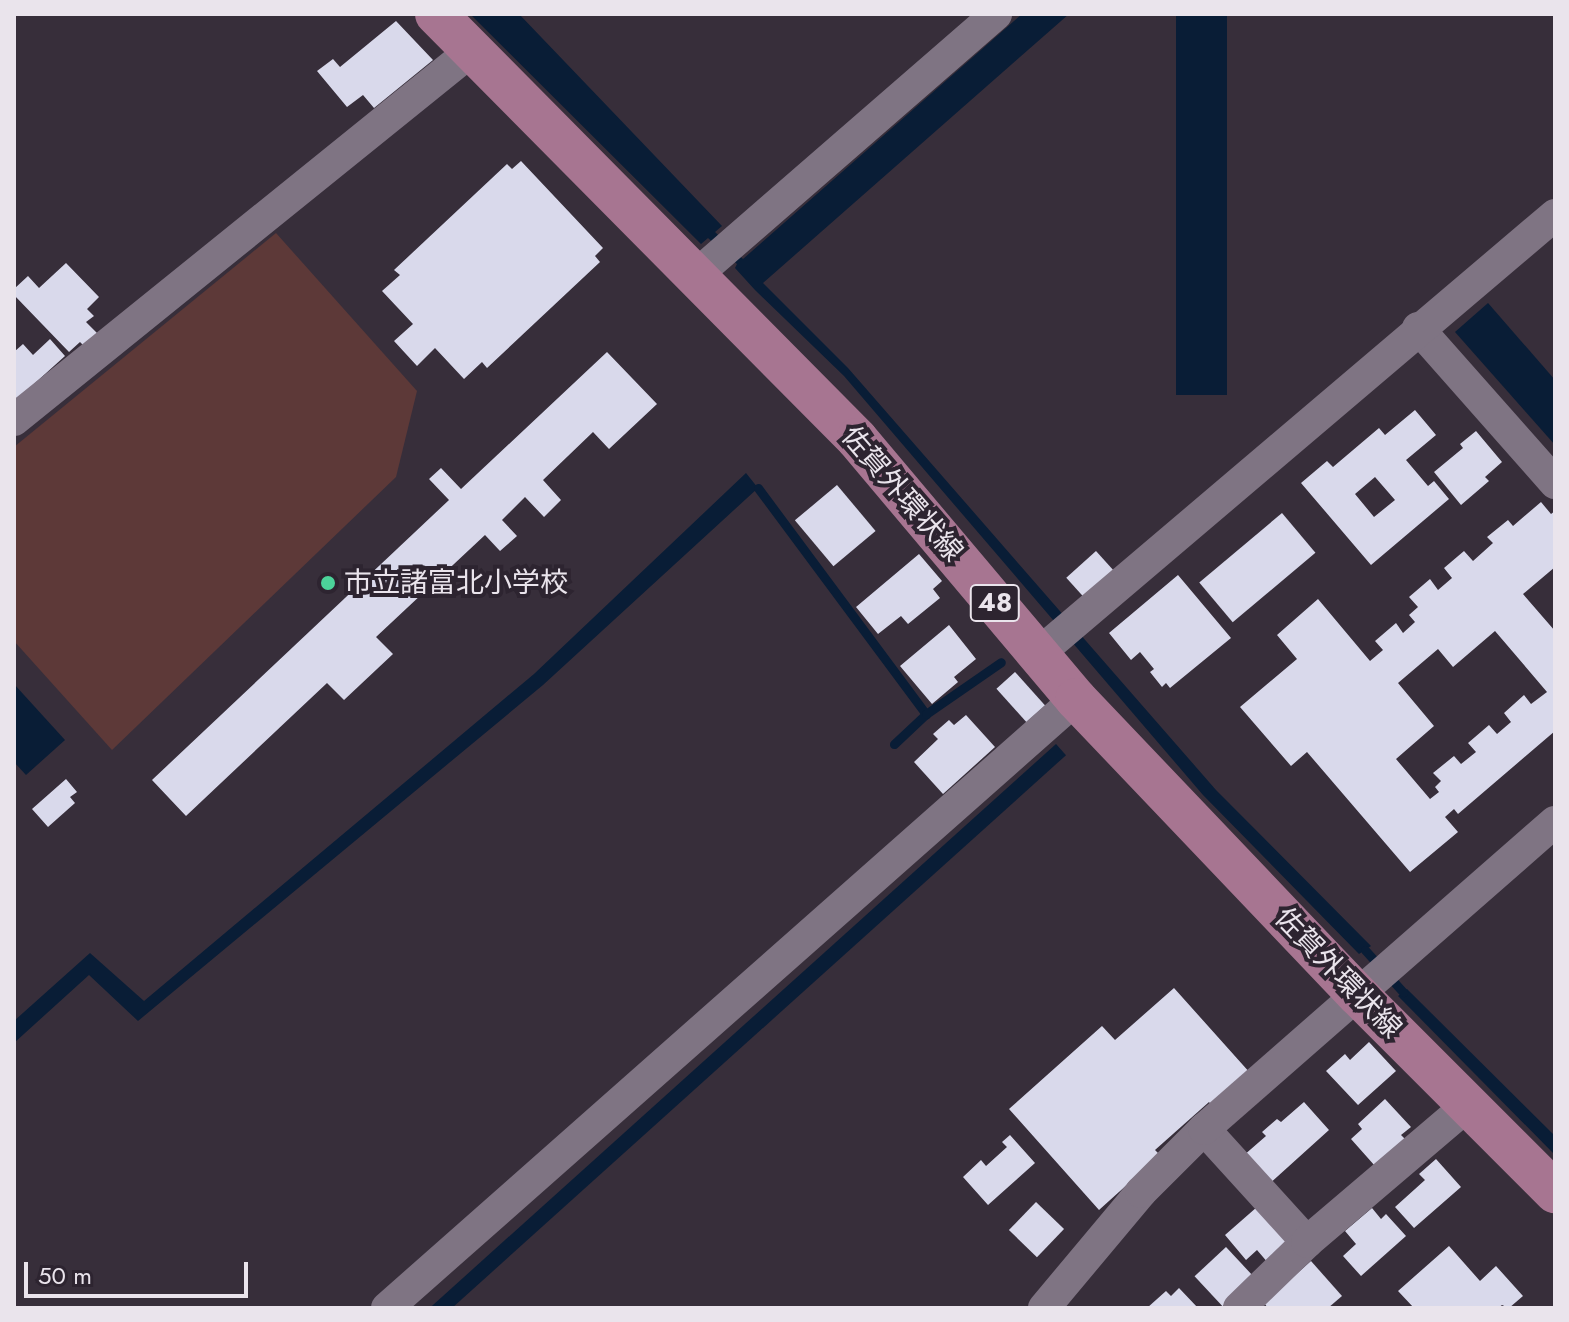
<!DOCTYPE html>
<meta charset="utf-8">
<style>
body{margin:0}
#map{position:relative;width:1569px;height:1322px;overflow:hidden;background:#372e3a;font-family:Jost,"Noto Sans JP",sans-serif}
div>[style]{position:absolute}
.green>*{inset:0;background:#5d3938}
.water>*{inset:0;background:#091d36;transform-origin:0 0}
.stream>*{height:9px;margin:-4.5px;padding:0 4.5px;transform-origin:4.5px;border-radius:4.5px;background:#091d36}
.building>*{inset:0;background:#d9d9eb;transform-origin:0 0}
.minor>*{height:32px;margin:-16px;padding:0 16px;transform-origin:16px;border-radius:16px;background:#7f7483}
.major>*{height:42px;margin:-21px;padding:0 21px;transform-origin:21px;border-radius:21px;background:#a77591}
.dots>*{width:22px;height:22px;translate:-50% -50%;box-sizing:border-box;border:4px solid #2d2430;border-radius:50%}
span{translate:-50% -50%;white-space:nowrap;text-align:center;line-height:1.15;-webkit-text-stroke:8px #2d2430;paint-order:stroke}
.shield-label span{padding:2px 6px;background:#2d2430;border:2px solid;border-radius:6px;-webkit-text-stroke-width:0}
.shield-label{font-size:26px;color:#eae4ec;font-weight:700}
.street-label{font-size:28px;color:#eae4ec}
.poi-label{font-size:28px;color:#eae4ec}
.left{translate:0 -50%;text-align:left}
.frame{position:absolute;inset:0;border:16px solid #eae4ec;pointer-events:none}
.scale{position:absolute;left:24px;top:1262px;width:224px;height:36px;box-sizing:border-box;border:4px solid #eae4ec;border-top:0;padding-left:10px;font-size:24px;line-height:28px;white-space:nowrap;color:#eae4ec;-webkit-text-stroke:6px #2d2430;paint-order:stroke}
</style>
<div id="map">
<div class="green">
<i style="clip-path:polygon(276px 233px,417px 391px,396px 477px,112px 750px,14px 641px,14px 447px)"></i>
</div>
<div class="water">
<i style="clip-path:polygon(470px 14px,519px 14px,722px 226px,715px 232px,743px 259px,1022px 14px,1069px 14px,763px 283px,848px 368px,1216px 790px,1371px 946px,1359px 954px,1203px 795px,844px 376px,755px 290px,735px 268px,737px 264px,708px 238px,701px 244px)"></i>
<i style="left:1176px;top:14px;width:51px;height:381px"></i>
<i style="clip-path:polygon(1488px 303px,1555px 380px,1555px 445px,1455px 332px)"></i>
<i style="clip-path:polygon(746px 473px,758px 488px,543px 685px,138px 1021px,89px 975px,14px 1043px,14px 1021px,90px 953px,144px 1001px,534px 674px)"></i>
<i style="clip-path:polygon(14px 684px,65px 740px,26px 775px,14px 762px)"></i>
<i style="left:1056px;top:744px;width:15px;height:854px;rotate:48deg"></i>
<i style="clip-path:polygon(1407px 989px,1555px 1136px,1555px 1155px,1398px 996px)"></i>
</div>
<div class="stream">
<i style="left:758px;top:488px;width:282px;rotate:53.4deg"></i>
<i style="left:926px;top:714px;width:44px;rotate:136.8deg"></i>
<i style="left:926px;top:714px;width:91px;rotate:-34.7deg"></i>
<i style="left:1365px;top:950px;width:57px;rotate:47.9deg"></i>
</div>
<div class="building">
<i style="clip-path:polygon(396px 21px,433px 60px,374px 108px,363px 95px,347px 107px,317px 71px,333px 59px,340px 67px)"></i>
<i style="clip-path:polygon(521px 161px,603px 248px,595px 256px,600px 262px,487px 368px,482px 362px,464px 379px,435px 348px,417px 366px,394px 341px,413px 324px,382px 291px,400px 275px,394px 270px,507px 164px,512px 169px)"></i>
<i style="clip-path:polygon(66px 263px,99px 297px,87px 309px,94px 316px,86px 322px,97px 333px,84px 346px,80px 342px,69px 352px,14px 295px,14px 289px,28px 276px,39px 288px)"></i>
<i style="clip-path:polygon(50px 339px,65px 356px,14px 402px,14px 352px,23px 344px,33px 355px)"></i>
<i style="clip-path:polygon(607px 352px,657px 404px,609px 449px,593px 432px,543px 480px,561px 500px,544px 517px,525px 497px,502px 520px,517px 536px,500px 551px,485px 535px,376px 637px,393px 654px,344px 700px,327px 683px,186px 816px,152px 780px,449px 500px,429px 479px,441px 468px,461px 489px)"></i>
<i style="clip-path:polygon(evenodd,1415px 410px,1436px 435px,1406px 460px,1428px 486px,1434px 481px,1449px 499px,1371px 565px,1301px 483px,1327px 461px,1333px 467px,1379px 428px,1385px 435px,1415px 410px,1375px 477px,1395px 500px,1374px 517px,1355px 494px,1375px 477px)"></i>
<i style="clip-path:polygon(1476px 431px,1502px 462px,1485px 477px,1489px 481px,1461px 505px,1434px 472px,1463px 448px,1460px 444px)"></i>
<i style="left:837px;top:485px;width:60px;height:55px;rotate:50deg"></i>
<i style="clip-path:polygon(evenodd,1541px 502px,1551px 514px,1555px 511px,1555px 567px,1523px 594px,1555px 631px,1555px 731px,1458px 814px,1454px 809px,1445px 817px,1458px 832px,1410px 872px,1307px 752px,1291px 766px,1240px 707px,1297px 659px,1277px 635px,1318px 599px,1370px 661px,1383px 650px,1375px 641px,1396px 623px,1403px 633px,1415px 622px,1409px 615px,1418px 607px,1409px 597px,1430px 579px,1438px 590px,1452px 578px,1444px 568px,1464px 551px,1473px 561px,1493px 543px,1487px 537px,1508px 520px,1513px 526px,1541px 502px,1495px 631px,1547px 692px,1531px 704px,1524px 695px,1504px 713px,1511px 722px,1497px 734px,1489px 725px,1468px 743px,1476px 752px,1461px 764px,1454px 756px,1433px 773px,1441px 781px,1435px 787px,1439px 792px,1430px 799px,1396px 759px,1434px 726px,1398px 683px,1438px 649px,1453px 667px,1495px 631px)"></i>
<i style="left:1282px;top:513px;width:52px;height:108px;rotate:50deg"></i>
<i style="left:1096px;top:551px;width:27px;height:40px;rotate:48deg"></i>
<i style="clip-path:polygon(919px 554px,942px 581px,933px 589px,940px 598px,908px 624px,901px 616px,878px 634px,856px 607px)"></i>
<i style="clip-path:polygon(1178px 575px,1231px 638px,1170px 688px,1166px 683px,1162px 687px,1150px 672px,1154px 669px,1140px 652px,1131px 660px,1109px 633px)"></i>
<i style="clip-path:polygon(949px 625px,976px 659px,954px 677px,958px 682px,932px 704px,900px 666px)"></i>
<i style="left:1015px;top:672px;width:45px;height:25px;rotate:48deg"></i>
<i style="clip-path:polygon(966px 715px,995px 747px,943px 794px,914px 762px,938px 739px,933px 734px,949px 720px,954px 725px)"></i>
<i style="clip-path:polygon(66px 779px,77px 792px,70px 797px,75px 803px,48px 827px,32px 809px)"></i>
<i style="clip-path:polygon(1174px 988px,1251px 1074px,1213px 1107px,1209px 1102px,1155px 1150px,1160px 1155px,1099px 1210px,1009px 1109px,1102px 1026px,1115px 1040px)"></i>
<i style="clip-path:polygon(1369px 1042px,1396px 1071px,1358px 1105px,1326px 1071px,1345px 1054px,1350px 1060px)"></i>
<i style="clip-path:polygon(1385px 1099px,1411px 1127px,1401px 1135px,1405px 1139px,1375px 1166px,1351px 1139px,1362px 1129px,1358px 1124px)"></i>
<i style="clip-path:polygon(1304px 1102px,1329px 1130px,1268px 1185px,1243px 1156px,1266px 1136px,1262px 1132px,1277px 1119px,1281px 1122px)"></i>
<i style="clip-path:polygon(1010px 1135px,1035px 1163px,988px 1205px,963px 1177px,981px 1160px,986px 1166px,1007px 1147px,1002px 1142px)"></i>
<i style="clip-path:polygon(1436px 1159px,1461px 1187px,1414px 1228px,1395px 1207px,1425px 1180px,1419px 1174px)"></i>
<i style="left:1036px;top:1202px;width:39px;height:39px;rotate:44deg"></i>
<i style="clip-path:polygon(1257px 1207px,1291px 1244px,1269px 1264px,1257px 1250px,1246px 1260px,1225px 1235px)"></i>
<i style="clip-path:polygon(1372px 1208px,1381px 1219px,1386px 1214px,1406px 1236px,1361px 1276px,1343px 1256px,1356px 1244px,1345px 1231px)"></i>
<i style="clip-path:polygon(1449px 1246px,1480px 1281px,1496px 1266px,1523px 1296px,1509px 1308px,1502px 1305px,1498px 1308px,1414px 1308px,1398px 1291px)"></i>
<i style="left:1226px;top:1247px;width:41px;height:43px;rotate:47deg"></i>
<i style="clip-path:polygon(1311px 1261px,1342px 1296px,1328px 1308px,1268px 1308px,1264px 1303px)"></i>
<i style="clip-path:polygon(1179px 1288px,1198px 1308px,1147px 1308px,1166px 1291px,1171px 1296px)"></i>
</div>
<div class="minor">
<i style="left:695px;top:276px;width:399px;rotate:-41deg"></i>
<i style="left:1418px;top:328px;width:207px;rotate:48.5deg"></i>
<i style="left:14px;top:420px;width:587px;rotate:-38.92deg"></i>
<i style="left:1038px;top:654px;width:678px;rotate:-40.34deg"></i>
<i style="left:1204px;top:1129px;width:153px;rotate:47.7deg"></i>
<i style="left:387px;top:1308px;width:920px;rotate:-41.47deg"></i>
<i style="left:1044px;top:1308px;width:151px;rotate:-50.1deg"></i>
<i style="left:1141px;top:1192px;width:89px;rotate:-45deg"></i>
<i style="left:1204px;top:1129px;width:466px;rotate:-41.2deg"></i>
<i style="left:1239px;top:1308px;width:95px;rotate:-44.1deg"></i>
<i style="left:1307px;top:1242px;width:211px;rotate:-40.4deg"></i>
</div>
<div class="major">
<i style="left:436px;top:14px;width:598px;rotate:45.27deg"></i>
<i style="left:857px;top:439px;width:340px;rotate:49.9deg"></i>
<i style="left:1076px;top:699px;width:409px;rotate:46.4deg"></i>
<i style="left:1358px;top:995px;width:279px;rotate:45deg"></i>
</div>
<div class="dots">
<i style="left:328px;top:583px;background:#4cd39a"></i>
</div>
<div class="shield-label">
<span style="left:995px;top:603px">48</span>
</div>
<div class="street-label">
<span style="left:902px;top:494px;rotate:49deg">佐賀外環状線</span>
<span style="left:1338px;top:973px;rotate:46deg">佐賀外環状線</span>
</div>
<div class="poi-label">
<span class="left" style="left:344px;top:583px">市立諸富北小学校</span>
</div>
<div class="frame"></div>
<div class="scale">50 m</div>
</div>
